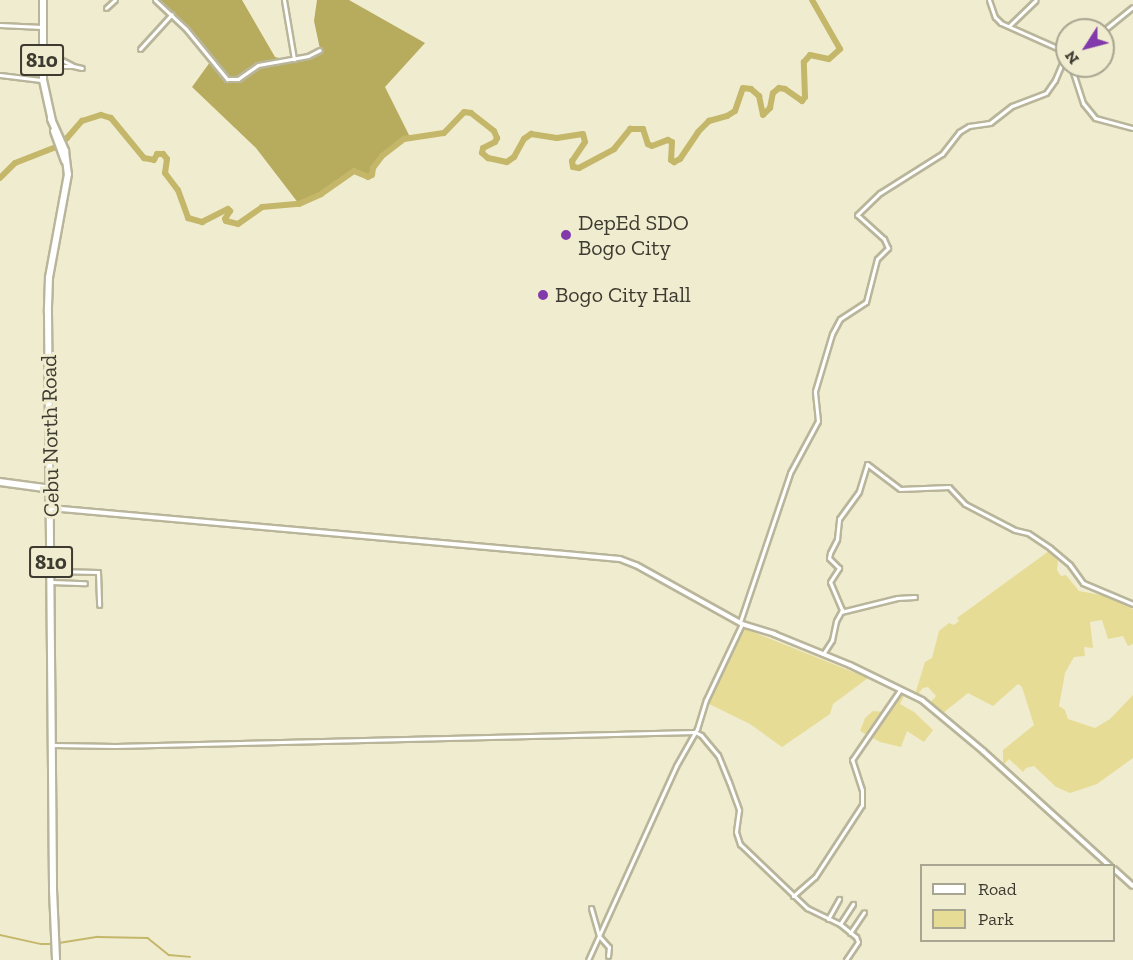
<!DOCTYPE html>
<style>
body{margin:0}
#map{position:relative;width:1133px;height:960px;overflow:hidden;background:#f0ecd0;font-family:"Zilla Slab",serif}
div>[style]{position:absolute}
.green>*{inset:0;background:#e7dc96}
.forest>*{inset:0;background:#b7ab5d}
.stream>*{height:1.5px;margin:-0.75px;padding:0 0.75px;transform-origin:0.75px;border-radius:0.75px;background:#c4b769}
.river>*{height:6px;margin:-3px;padding:0 3px;transform-origin:3px;border-radius:3px;background:#c4b769}
.roads{filter:drop-shadow(2px 0 #b9b59a) drop-shadow(-2px 0 #b9b59a) drop-shadow(0 2px #b9b59a) drop-shadow(0 -2px #b9b59a)}
.minor>*{height:3px;margin:-1.5px;padding:0 1.5px;transform-origin:1.5px;border-radius:1.5px;background:#fff}
.tertiary>*{height:4px;margin:-2px;padding:0 2px;transform-origin:2px;border-radius:2px;background:#fff}
.trunk>*{height:6px;margin:-3px;padding:0 3px;transform-origin:3px;border-radius:3px;background:#fff}
.dots>*{width:16px;height:16px;translate:-50% -50%;box-sizing:border-box;border:3px solid #f0ecd0;border-radius:50%}
span{translate:-50% -50%;white-space:nowrap;text-align:center;line-height:1.15;-webkit-text-stroke:6px #f0ecd0;paint-order:stroke}
.shield-label span{padding:2px 4px;background:#f0ecd0;border:2px solid;border-radius:4px;-webkit-text-stroke-width:0}
.shield-label{font-size:21px;color:#3d3b30;font-weight:700}
.poi-label{font-size:22px;color:#3d3b30}
.left{translate:0 -50%;text-align:left}
.street-label{font-size:22px;color:#3d3b30}
.legend{position:absolute;left:920px;top:864px;width:195px;height:78px;box-sizing:border-box;background:#f0ecd0;border:2px solid #a8a590;margin:0;padding:8px 10px;list-style:none;font-size:18px;color:#3d3b30}
.legend li{display:flex;align-items:center;gap:12px;height:30px}
.legend b{width:30px;border:2px solid #a8a590}
.north{position:absolute;left:1055px;top:18px;width:60px;height:60px;box-sizing:border-box;background:#f0ecd0;border:2px solid #a8a590;border-radius:50%;rotate:234deg;font-size:16px;font-weight:700;line-height:24px;text-align:center;color:#3d3b30}
.north::after{content:'';display:block;margin:auto;width:21px;height:27px;background:#8139ab;clip-path:polygon(50% 0,100% 100%,50% 72%,0 100%)}
</style>
<div id="map">
<div class="green">
<i style="clip-path:polygon(1049px 551px,1058px 561px,1057px 570px,1061px 576px,1066px 575px,1079px 591px,1106px 596px,1133px 609px,1133px 644px,1128px 646px,1123px 636px,1108px 639px,1102px 620px,1090px 622px,1093px 648px,1084px 647px,1085px 656px,1074px 657px,1065px 673px,1059px 706px,1065px 710px,1068px 719px,1095px 728px,1110px 719px,1133px 695px,1133px 758px,1097px 784px,1070px 793px,1056px 787px,1034px 766px,1026px 768px,1023px 772px,1009px 759px,1003px 765px,1003px 750px,1034px 725px,1022px 687px,1018px 684px,993px 706px,968px 693px,943px 713px,929px 704px,936px 696px,928px 687px,923px 688px,918px 694px,916px 691px,925px 662px,932px 658px,939px 631px,949px 623px,954px 625px,959px 621px,957px 618px)"></i>
<i style="clip-path:polygon(743px 628px,868px 678px,833px 704px,830px 714px,782px 747px,750px 724px,707px 703px)"></i>
<i style="clip-path:polygon(899px 695px,904px 696px,900px 704px,914px 712px,933px 730px,924px 742px,907px 731px,901px 747px,880px 742px,860px 731px,865px 718px,873px 711px,886px 712px)"></i>
</div>
<div class="forest">
<i style="clip-path:polygon(156px 0,242px 0,275px 57px,297px 62px,320px 49px,314px 21px,317px 0,349px 0,425px 43px,385px 87px,410px 137px,404px 139px,382px 156px,373px 168px,372px 175px,368px 177px,354px 171px,321px 194px,299px 204px,256px 148px,192px 87px,213px 58px)"></i>
</div>
<div class="stream">
<i style="left:0;top:935px;width:42px;rotate:12.4deg"></i>
<i style="left:41px;top:944px;width:12px"></i>
<i style="left:59px;top:943px;width:39px;rotate:-9deg"></i>
<i style="left:98px;top:937px;width:50px;rotate:1.1deg"></i>
<i style="left:148px;top:938px;width:27px;rotate:39deg"></i>
<i style="left:169px;top:955px;width:21px;rotate:5deg"></i>
</div>
<div class="river">
<i style="left:0;top:178px;width:21px;rotate:-45deg"></i>
<i style="left:15px;top:163px;width:44px;rotate:-21.3deg"></i>
<i style="left:56px;top:147px;width:14px;rotate:-39deg"></i>
<i style="left:67px;top:138px;width:23px;rotate:-49deg"></i>
<i style="left:82px;top:121px;width:20px;rotate:-18deg"></i>
<i style="left:101px;top:115px;width:10px;rotate:17deg"></i>
<i style="left:111px;top:118px;width:52px;rotate:50.5deg"></i>
<i style="left:144px;top:158px;width:10px;rotate:11deg"></i>
<i style="left:154px;top:160px;width:7px;rotate:-63deg"></i>
<i style="left:157px;top:154px;width:6px"></i>
<i style="left:163px;top:154px;width:6px;rotate:51deg"></i>
<i style="left:167px;top:159px;width:14px;rotate:98deg"></i>
<i style="left:165px;top:173px;width:21px;rotate:53deg"></i>
<i style="left:178px;top:190px;width:30px;rotate:70deg"></i>
<i style="left:188px;top:218px;width:15px;rotate:16deg"></i>
<i style="left:202px;top:222px;width:29px;rotate:-27deg"></i>
<i style="left:228px;top:209px;width:3px;rotate:45deg"></i>
<i style="left:230px;top:211px;width:9px;rotate:122deg"></i>
<i style="left:225px;top:219px;width:2px;rotate:63deg"></i>
<i style="left:226px;top:221px;width:12px;rotate:14deg"></i>
<i style="left:238px;top:224px;width:29px;rotate:-35deg"></i>
<i style="left:262px;top:207px;width:37px;rotate:-5deg"></i>
<i style="left:299px;top:204px;width:24px;rotate:-24deg"></i>
<i style="left:321px;top:194px;width:40px;rotate:-34.9deg"></i>
<i style="left:354px;top:171px;width:15px;rotate:23deg"></i>
<i style="left:368px;top:177px;width:4px;rotate:-27deg"></i>
<i style="left:372px;top:175px;width:7px;rotate:-82deg"></i>
<i style="left:373px;top:168px;width:15px;rotate:-53deg"></i>
<i style="left:382px;top:156px;width:28px;rotate:-38deg"></i>
<i style="left:404px;top:139px;width:40px;rotate:-8.5deg"></i>
<i style="left:444px;top:133px;width:29px;rotate:-46deg"></i>
<i style="left:464px;top:112px;width:7px;rotate:8deg"></i>
<i style="left:471px;top:113px;width:29px;rotate:38deg"></i>
<i style="left:494px;top:131px;width:8px;rotate:67deg"></i>
<i style="left:497px;top:138px;width:4px;rotate:117deg"></i>
<i style="left:495px;top:142px;width:13px;rotate:153deg"></i>
<i style="left:483px;top:148px;width:5px;rotate:101deg"></i>
<i style="left:482px;top:153px;width:8px;rotate:40deg"></i>
<i style="left:488px;top:158px;width:19px;rotate:12deg"></i>
<i style="left:507px;top:162px;width:9px;rotate:-36deg"></i>
<i style="left:514px;top:157px;width:21px;rotate:-61deg"></i>
<i style="left:524px;top:139px;width:9px;rotate:-36deg"></i>
<i style="left:531px;top:134px;width:26px;rotate:9deg"></i>
<i style="left:557px;top:138px;width:26px;rotate:-9deg"></i>
<i style="left:583px;top:134px;width:8px;rotate:76deg"></i>
<i style="left:585px;top:142px;width:23px;rotate:124deg"></i>
<i style="left:572px;top:161px;width:6px;rotate:81deg"></i>
<i style="left:573px;top:167px;width:6px;rotate:9deg"></i>
<i style="left:579px;top:168px;width:40px;rotate:-28deg"></i>
<i style="left:614px;top:149px;width:26px;rotate:-51deg"></i>
<i style="left:630px;top:129px;width:13px"></i>
<i style="left:643px;top:129px;width:16px;rotate:72deg"></i>
<i style="left:648px;top:144px;width:4px;rotate:27deg"></i>
<i style="left:652px;top:146px;width:17px;rotate:-21deg"></i>
<i style="left:668px;top:140px;width:4px;rotate:27deg"></i>
<i style="left:672px;top:142px;width:18px;rotate:93deg"></i>
<i style="left:671px;top:160px;width:4px;rotate:34deg"></i>
<i style="left:674px;top:162px;width:7px;rotate:-27deg"></i>
<i style="left:680px;top:159px;width:32px;rotate:-56deg"></i>
<i style="left:698px;top:132px;width:16px;rotate:-45deg"></i>
<i style="left:709px;top:121px;width:19px;rotate:-16deg"></i>
<i style="left:727px;top:116px;width:9px;rotate:-32deg"></i>
<i style="left:735px;top:111px;width:24px;rotate:-71deg"></i>
<i style="left:743px;top:88px;width:8px;rotate:7deg"></i>
<i style="left:751px;top:89px;width:11px;rotate:41deg"></i>
<i style="left:759px;top:96px;width:19px;rotate:78deg"></i>
<i style="left:763px;top:115px;width:10px;rotate:-45deg"></i>
<i style="left:770px;top:108px;width:15px;rotate:-79deg"></i>
<i style="left:773px;top:93px;width:8px;rotate:-40deg"></i>
<i style="left:779px;top:88px;width:6px;rotate:9deg"></i>
<i style="left:785px;top:89px;width:21px;rotate:35deg"></i>
<i style="left:802px;top:101px;width:5px;rotate:-53deg"></i>
<i style="left:805px;top:97px;width:35px;rotate:-92deg"></i>
<i style="left:804px;top:62px;width:9px;rotate:-49deg"></i>
<i style="left:810px;top:55px;width:19px;rotate:12deg"></i>
<i style="left:829px;top:59px;width:15px;rotate:-42deg"></i>
<i style="left:840px;top:49px;width:56px;rotate:-119.7deg"></i>
</div>
<div class="roads">
<div class="minor">
<i style="left:155px;top:0;width:42px;rotate:43.1deg"></i>
<i style="left:186px;top:29px;width:65px;rotate:50.6deg"></i>
<i style="left:227px;top:79px;width:11px"></i>
<i style="left:238px;top:79px;width:24px;rotate:-35deg"></i>
<i style="left:258px;top:65px;width:51px;rotate:-10.2deg"></i>
<i style="left:308px;top:56px;width:13px;rotate:-27deg"></i>
<i style="left:284px;top:0;width:60px;rotate:80.4deg"></i>
<i style="left:989px;top:0;width:18px;rotate:71deg"></i>
<i style="left:995px;top:17px;width:8px;rotate:45deg"></i>
<i style="left:1001px;top:23px;width:71px;rotate:24deg"></i>
<i style="left:106px;top:8px;width:12px;rotate:-42deg"></i>
<i style="left:0;top:25px;width:42px;rotate:2.7deg"></i>
<i style="left:1009px;top:26px;width:37px;rotate:-44deg"></i>
<i style="left:1103px;top:31px;width:38px;rotate:-39deg"></i>
<i style="left:140px;top:49px;width:47px;rotate:-47.6deg"></i>
<i style="left:44px;top:57px;width:14px;rotate:4deg"></i>
<i style="left:58px;top:58px;width:16px;rotate:27deg"></i>
<i style="left:44px;top:66px;width:29px"></i>
<i style="left:73px;top:66px;width:9px;rotate:13deg"></i>
<i style="left:1071px;top:66px;width:39px;rotate:72deg"></i>
<i style="left:1083px;top:103px;width:19px;rotate:51deg"></i>
<i style="left:1095px;top:118px;width:39px;rotate:15deg"></i>
<i style="left:0;top:75px;width:41px;rotate:7deg"></i>
<i style="left:51px;top:571px;width:47px;rotate:1.2deg"></i>
<i style="left:98px;top:572px;width:33px;rotate:88deg"></i>
<i style="left:51px;top:582px;width:34px;rotate:2deg"></i>
<i style="left:841px;top:612px;width:58px;rotate:-14deg"></i>
<i style="left:897px;top:598px;width:18px;rotate:-3deg"></i>
<i style="left:740px;top:622px;width:157px;rotate:-71.4deg"></i>
<i style="left:790px;top:473px;width:59px;rotate:-61.7deg"></i>
<i style="left:818px;top:421px;width:30px;rotate:-96deg"></i>
<i style="left:815px;top:391px;width:59px;rotate:-73.4deg"></i>
<i style="left:832px;top:334px;width:17px;rotate:-62deg"></i>
<i style="left:840px;top:319px;width:31px;rotate:-33deg"></i>
<i style="left:866px;top:302px;width:44px;rotate:-75.7deg"></i>
<i style="left:877px;top:259px;width:16px;rotate:-45deg"></i>
<i style="left:888px;top:248px;width:10px;rotate:-114deg"></i>
<i style="left:884px;top:239px;width:36px;rotate:-138deg"></i>
<i style="left:857px;top:215px;width:32px;rotate:-44deg"></i>
<i style="left:880px;top:193px;width:73px;rotate:-32.2deg"></i>
<i style="left:942px;top:154px;width:28px;rotate:-52deg"></i>
<i style="left:959px;top:132px;width:12px;rotate:-31deg"></i>
<i style="left:969px;top:126px;width:21px;rotate:-8deg"></i>
<i style="left:990px;top:123px;width:28px;rotate:-38deg"></i>
<i style="left:1012px;top:106px;width:36px;rotate:-21deg"></i>
<i style="left:1046px;top:93px;width:16px;rotate:-55deg"></i>
<i style="left:1055px;top:80px;width:30px;rotate:-67deg"></i>
<i style="left:823px;top:654px;width:17px;rotate:-57deg"></i>
<i style="left:832px;top:640px;width:19px;rotate:-78deg"></i>
<i style="left:836px;top:621px;width:13px;rotate:-61deg"></i>
<i style="left:842px;top:610px;width:30px;rotate:-113deg"></i>
<i style="left:830px;top:582px;width:17px;rotate:-57deg"></i>
<i style="left:839px;top:568px;width:14px;rotate:-135deg"></i>
<i style="left:829px;top:558px;width:5px;rotate:-79deg"></i>
<i style="left:830px;top:553px;width:16px;rotate:-63deg"></i>
<i style="left:837px;top:539px;width:20px;rotate:-84deg"></i>
<i style="left:839px;top:519px;width:34px;rotate:-54deg"></i>
<i style="left:859px;top:491px;width:28px;rotate:-73deg"></i>
<i style="left:867px;top:464px;width:41px;rotate:37.1deg"></i>
<i style="left:900px;top:489px;width:49px;rotate:-2.3deg"></i>
<i style="left:949px;top:487px;width:23px;rotate:47deg"></i>
<i style="left:965px;top:504px;width:56px;rotate:27.5deg"></i>
<i style="left:1015px;top:530px;width:13px;rotate:13deg"></i>
<i style="left:1028px;top:533px;width:27px;rotate:34deg"></i>
<i style="left:1050px;top:548px;width:26px;rotate:40deg"></i>
<i style="left:1070px;top:565px;width:22px;rotate:54deg"></i>
<i style="left:1083px;top:583px;width:54px;rotate:22.8deg"></i>
<i style="left:53px;top:745px;width:62px;rotate:0.9deg"></i>
<i style="left:115px;top:746px;width:580px;rotate:-1.38deg"></i>
<i style="left:695px;top:732px;width:7px;rotate:27deg"></i>
<i style="left:701px;top:735px;width:26px;rotate:50deg"></i>
<i style="left:718px;top:755px;width:29px;rotate:68deg"></i>
<i style="left:729px;top:782px;width:30px;rotate:70deg"></i>
<i style="left:739px;top:810px;width:22px;rotate:98deg"></i>
<i style="left:736px;top:832px;width:13px;rotate:72deg"></i>
<i style="left:740px;top:844px;width:93px;rotate:43.7deg"></i>
<i style="left:807px;top:908px;width:37px;rotate:26deg"></i>
<i style="left:840px;top:924px;width:21px;rotate:39deg"></i>
<i style="left:856px;top:937px;width:5px;rotate:68deg"></i>
<i style="left:858px;top:942px;width:22px;rotate:124deg"></i>
<i style="left:793px;top:896px;width:29px;rotate:-41deg"></i>
<i style="left:815px;top:877px;width:86px;rotate:-56.9deg"></i>
<i style="left:862px;top:805px;width:15px;rotate:-90deg"></i>
<i style="left:862px;top:790px;width:32px;rotate:-108deg"></i>
<i style="left:852px;top:760px;width:85px;rotate:-55.6deg"></i>
<i style="left:591px;top:908px;width:29px;rotate:74deg"></i>
<i style="left:599px;top:936px;width:15px;rotate:48deg"></i>
<i style="left:609px;top:947px;width:9px;rotate:96deg"></i>
<i style="left:828px;top:919px;width:23px;rotate:-61deg"></i>
<i style="left:840px;top:924px;width:24px;rotate:-57deg"></i>
<i style="left:850px;top:933px;width:25px;rotate:-56deg"></i>
<i style="left:588px;top:960px;width:213px;rotate:-65.6deg"></i>
<i style="left:676px;top:766px;width:43px;rotate:-60.4deg"></i>
<i style="left:697px;top:729px;width:30px;rotate:-73deg"></i>
<i style="left:706px;top:700px;width:84px;rotate:-64.7deg"></i>
</div>
<div class="tertiary">
<i style="left:50px;top:508px;width:572px;rotate:5.11deg"></i>
<i style="left:620px;top:559px;width:17px;rotate:21deg"></i>
<i style="left:636px;top:565px;width:121px;rotate:29.1deg"></i>
<i style="left:742px;top:624px;width:34px;rotate:17deg"></i>
<i style="left:774px;top:634px;width:82px;rotate:22.2deg"></i>
<i style="left:850px;top:665px;width:80px;rotate:25.9deg"></i>
<i style="left:922px;top:700px;width:80px;rotate:39.9deg"></i>
<i style="left:983px;top:751px;width:171px;rotate:42.2deg"></i>
<i style="left:1114px;top:869px;width:25px;rotate:42deg"></i>
</div>
<div class="trunk">
<i style="left:43px;top:0;width:80px;rotate:90deg"></i>
<i style="left:43px;top:80px;width:42px;rotate:77.6deg"></i>
<i style="left:51px;top:119px;width:35px;rotate:66deg"></i>
<i style="left:65px;top:151px;width:23px;rotate:83deg"></i>
<i style="left:68px;top:174px;width:106px;rotate:100.4deg"></i>
<i style="left:49px;top:278px;width:34px;rotate:92deg"></i>
<i style="left:48px;top:312px;width:578px;rotate:89.5deg"></i>
<i style="left:53px;top:890px;width:70px;rotate:87.5deg"></i>
<i style="left:54px;top:131px;width:32px;rotate:70deg"></i>
<i style="left:0;top:482px;width:51px;rotate:7.8deg"></i>
</div>
</div>
<div class="dots">
<i style="left:566px;top:235px;background:#8139ab"></i>
<i style="left:543px;top:295px;background:#8139ab"></i>
</div>
<div class="shield-label">
<span style="left:42px;top:60px">810</span>
<span style="left:51px;top:562px">810</span>
</div>
<div class="poi-label">
<span class="left" style="left:578px;top:235px">DepEd SDO<br>Bogo City</span>
<span class="left" style="left:555px;top:295px">Bogo City Hall</span>
</div>
<div class="street-label">
<span style="left:50px;top:436px;rotate:-91deg">Cebu North Road</span>
</div>
<ul class="legend">
<li><b style="height:8px;background:#fff"></b>Road</li>
<li><b style="height:16px;background:#e7dc96"></b>Park</li>
</ul>
<div class="north">N</div>
</div>
